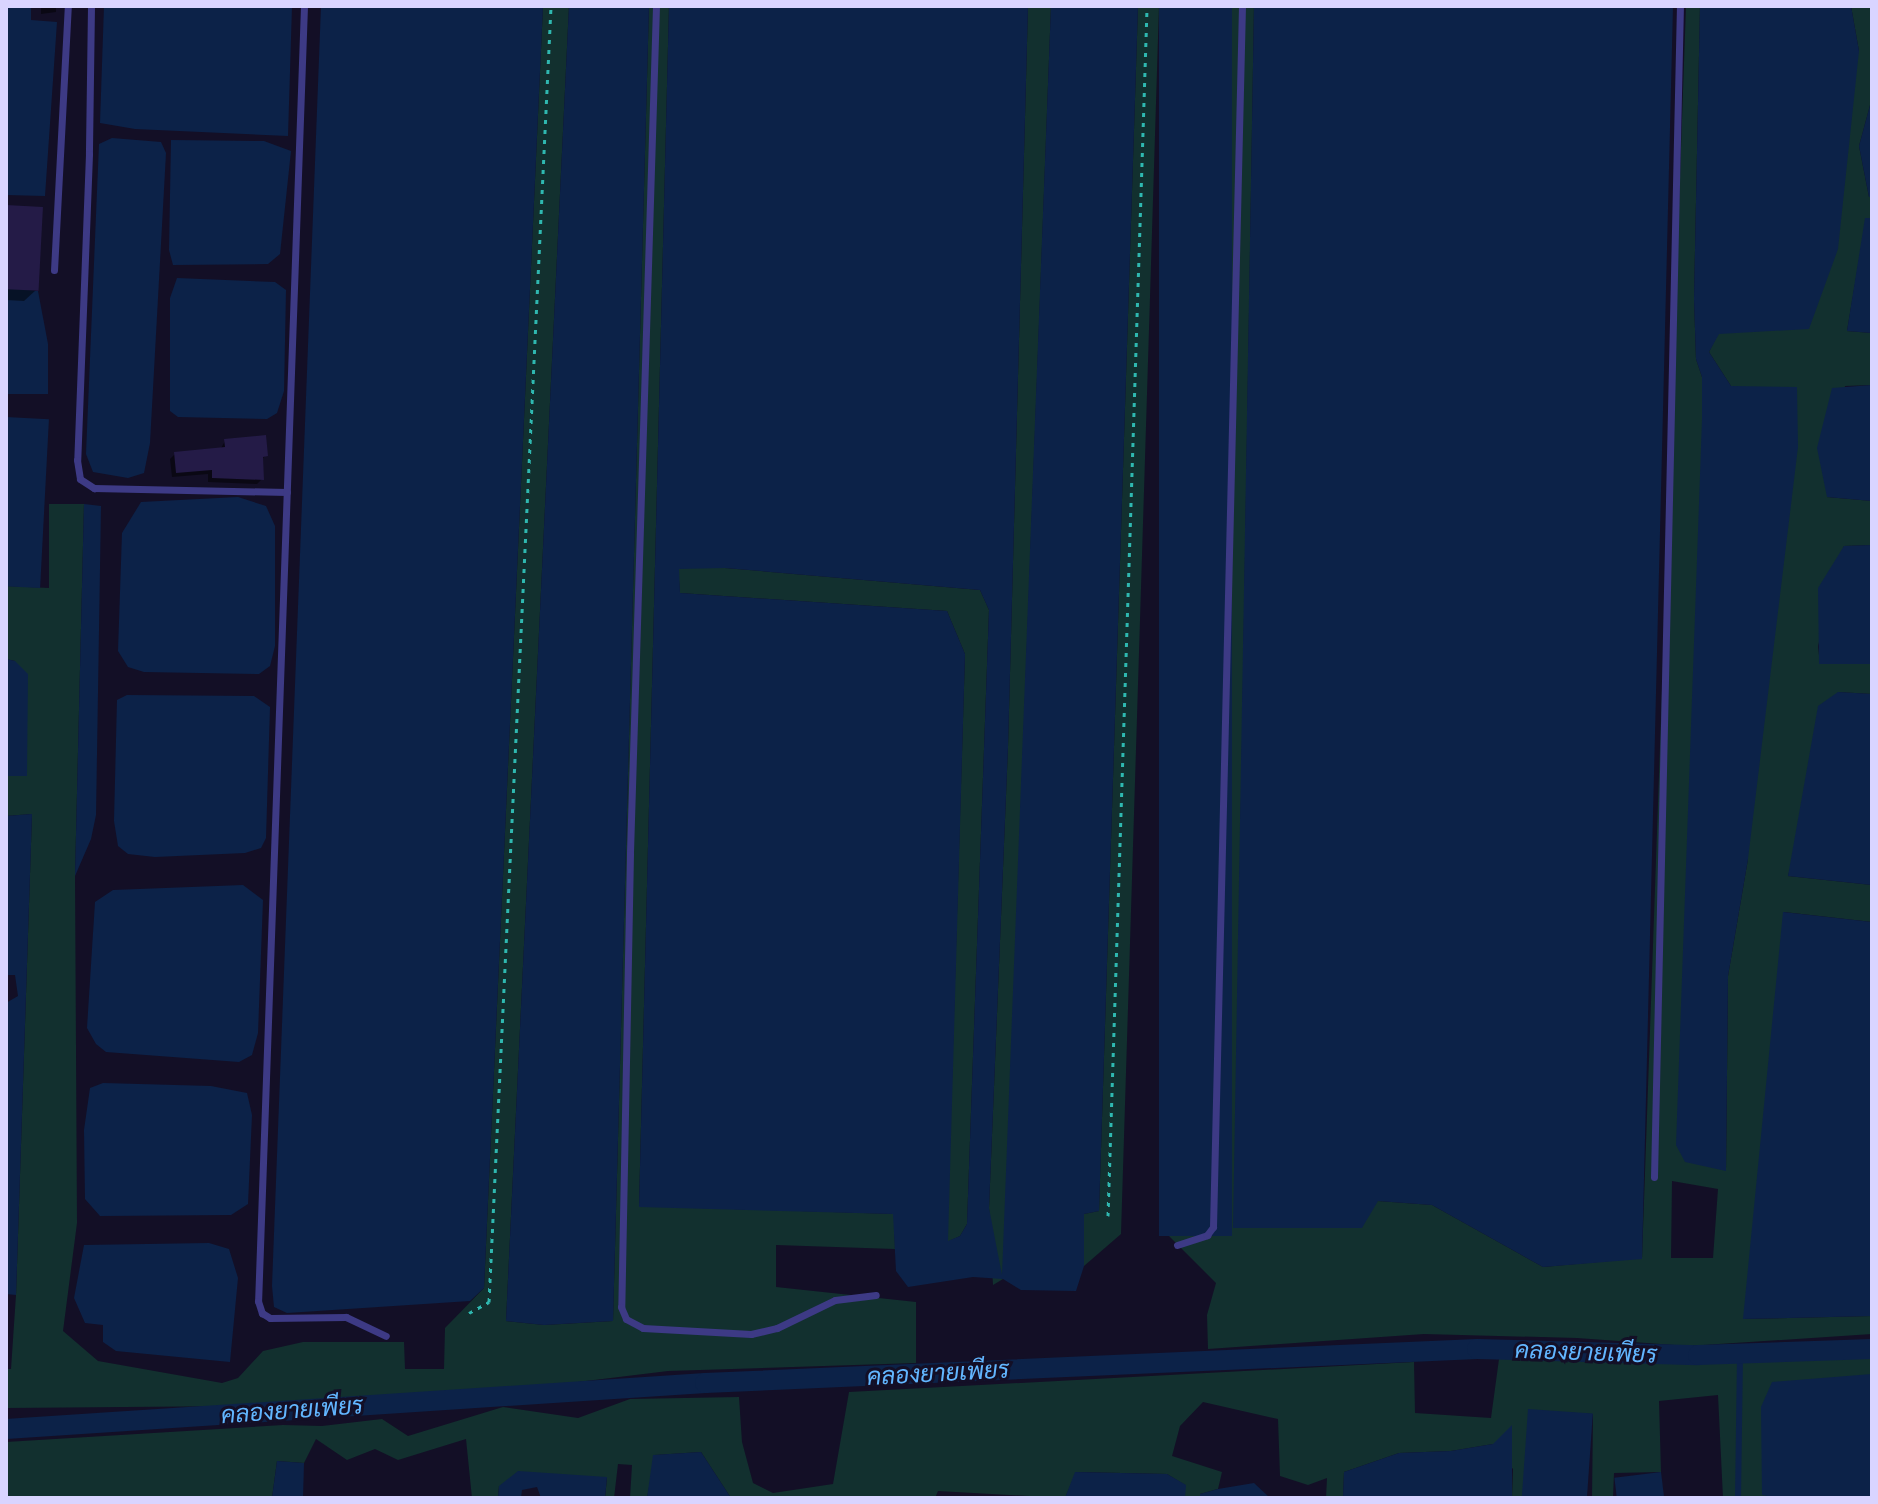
<!DOCTYPE html>
<meta charset="utf-8">
<style>
body{margin:0}
#map{position:relative;width:1878px;height:1504px;overflow:hidden;background:#130f26;font-family:"Titillium Web",Sarabun,sans-serif}
div>[style]{position:absolute}
.green>*{inset:0;background:#12302f}
.water>*{inset:0;background:#0c2248;transform-origin:0 0}
.shadow>*{inset:0;background:#0007}
.stream>*{height:6px;margin:-3px;padding:0 3px;transform-origin:3px;border-radius:3px;background:#0c2248}
.canal>*{height:20px;margin:-10px;padding:0 10px;transform-origin:10px;border-radius:10px;background:#0c2248}
.building>*{inset:0;background:#241b47;transform-origin:0 0}
.path>*{height:3px;margin-top:-1.5px;transform-origin:0;background:repeating-linear-gradient(90deg,#2fb8b0 0 4px,transparent 0 10px)}
.lane>*{height:7px;margin:-3.5px;padding:0 3.5px;transform-origin:3.5px;border-radius:3.5px;background:#3d3a85}
span{translate:-50% -50%;white-space:nowrap;text-align:center;line-height:1.15;-webkit-text-stroke:6px #130f26;paint-order:stroke}
.water-label{font-size:24px;color:#62b6ff;font-style:italic}
.frame{position:absolute;inset:0;border:8px solid #d9d4ff;pointer-events:none}
</style>
<div id="map">
<div class="green">
<i style="clip-path:polygon(543px 6px,569px 6px,506px 1321px,544px 1325px,613px 1321px,649px 6px,669px 6px,639px 1206px,894px 1214px,895px 1249px,776px 1245px,776px 1287px,916px 1302px,916px 1363px,668px 1371px,503px 1391px,395px 1394px,242px 1406px,6px 1408px,6px 1369px,11px 1369px,16px 1295px,32px 814px,6px 816px,6px 776px,26px 776px,15px 661px,6px 659px,6px 586px,49px 588px,49px 504px,84px 504px,75px 876px,77px 1223px,63px 1331px,98px 1361px,222px 1383px,238px 1378px,263px 1351px,303px 1342px,404px 1342px,405px 1369px,444px 1369px,445px 1328px,484px 1288px)"></i>
<i style="clip-path:polygon(1028px 6px,1051px 6px,1003px 1279px,993px 1285px,989px 1208px,1008px 747px)"></i>
<i style="clip-path:polygon(1138px 6px,1159px 6px,1121px 1234px,1084px 1266px,1084px 1214px,1099px 1211px)"></i>
<i style="clip-path:polygon(evenodd,1232px 6px,1254px 6px,1234px 1228px,1378px 1201px,1432px 1205px,1543px 1267px,1642px 1258px,1686px 6px,1700px 6px,1694px 299px,1696px 359px,1702px 377px,1726px 1171px,1728px 976px,1748px 859px,1731px 386px,1709px 352px,1859px 51px,1851px 6px,1872px 6px,1872px 98px,1859px 146px,1869px 197px,1872px 197px,1872px 218px,1866px 218px,1847px 331px,1872px 333px,1872px 385px,1845px 386px,1827px 497px,1872px 501px,1872px 545px,1844px 546px,1818px 646px,1820px 664px,1872px 664px,1872px 694px,1838px 692px,1788px 876px,1872px 885px,1872px 922px,1784px 912px,1744px 1319px,1872px 1316px,1872px 1334px,1688px 1346px,1577px 1338px,1424px 1334px,1208px 1349px,1207px 1315px,1216px 1283px,1161px 1228px,1200px 1222px,1232px 6px,1672px 1181px,1718px 1189px,1713px 1258px,1671px 1258px,1672px 1181px)"></i>
<i style="clip-path:polygon(678px 568px,725px 568px,980px 590px,989px 610px,967px 1224px,960px 1236px,947px 1242px,965px 654px,947px 611px,680px 593px)"></i>
<i style="clip-path:polygon(1872px 1358px,1872px 1374px,1762px 1494px,1777px 1498px,1723px 1498px,1718px 1395px,1659px 1401px,1661px 1472px,1614px 1473px,1613px 1498px,1592px 1498px,1593px 1414px,1528px 1410px,1529px 1498px,1512px 1498px,1513px 1469px,1493px 1444px,1451px 1451px,1399px 1453px,1344px 1472px,1343px 1498px,1326px 1498px,1327px 1478px,1308px 1485px,1280px 1476px,1278px 1419px,1203px 1402px,1180px 1426px,1172px 1456px,1222px 1472px,1218px 1489px,1200px 1494px,1200px 1498px,1185px 1498px,1185px 1485px,1167px 1474px,1076px 1472px,1065px 1498px,938px 1491px,935px 1498px,731px 1498px,701px 1452px,655px 1455px,647px 1498px,630px 1498px,632px 1465px,618px 1464px,614px 1498px,605px 1498px,607px 1478px,499px 1486px,498px 1498px,472px 1498px,466px 1439px,398px 1460px,375px 1449px,347px 1460px,316px 1439px,304px 1463px,277px 1461px,272px 1498px,6px 1498px,6px 1442px,283px 1425px,322px 1426px,382px 1419px,408px 1436px,503px 1407px,578px 1418px,630px 1399px,739px 1397px,742px 1442px,753px 1483px,773px 1493px,833px 1484px,849px 1392px,1414px 1362px,1415px 1413px,1491px 1418px,1499px 1359px)"></i>
</div>
<div class="water">
<i style="clip-path:polygon(6px 6px,31px 6px,31px 20px,57px 22px,45px 196px,6px 195px)"></i>
<i style="clip-path:polygon(104px 6px,292px 6px,288px 136px,135px 129px,100px 123px)"></i>
<i style="clip-path:polygon(321px 6px,543px 6px,484px 1288px,470px 1301px,287px 1313px,274px 1307px,272px 1286px)"></i>
<i style="clip-path:polygon(569px 6px,649px 6px,613px 1321px,544px 1325px,506px 1321px)"></i>
<i style="clip-path:polygon(evenodd,669px 6px,1028px 6px,1008px 747px,989px 1208px,1002px 1275px,1051px 6px,1138px 6px,1099px 1211px,1084px 1214px,1084px 1266px,1076px 1291px,1021px 1290px,1003px 1279px,973px 1277px,908px 1287px,896px 1271px,893px 1214px,639px 1207px,669px 6px,725px 568px,980px 590px,989px 610px,967px 1224px,960px 1236px,948px 1241px,965px 654px,947px 611px,680px 593px,679px 569px,725px 568px)"></i>
<i style="left:1159px;top:6px;width:73px;height:1230px"></i>
<i style="clip-path:polygon(1254px 6px,1673px 6px,1642px 1259px,1543px 1267px,1432px 1205px,1378px 1201px,1362px 1228px,1233px 1228px)"></i>
<i style="clip-path:polygon(1700px 6px,1851px 6px,1859px 51px,1838px 249px,1809px 329px,1719px 334px,1709px 352px,1731px 386px,1797px 387px,1798px 447px,1748px 859px,1728px 976px,1726px 1171px,1685px 1162px,1676px 1145px,1702px 419px,1702px 377px,1696px 359px,1694px 299px)"></i>
<i style="clip-path:polygon(1872px 98px,1872px 197px,1869px 197px,1859px 146px)"></i>
<i style="clip-path:polygon(112px 138px,161px 142px,166px 153px,150px 443px,144px 473px,128px 478px,93px 472px,86px 454px,99px 144px)"></i>
<i style="clip-path:polygon(171px 140px,264px 141px,291px 151px,280px 254px,268px 264px,173px 265px,169px 250px)"></i>
<i style="clip-path:polygon(1865px 218px,1872px 218px,1872px 333px,1847px 331px)"></i>
<i style="clip-path:polygon(177px 278px,275px 282px,286px 290px,284px 391px,277px 413px,267px 419px,178px 417px,170px 411px,170px 298px)"></i>
<i style="clip-path:polygon(6px 288px,38px 291px,48px 344px,48px 394px,6px 394px)"></i>
<i style="clip-path:polygon(1872px 385px,1872px 501px,1827px 497px,1817px 448px,1832px 388px)"></i>
<i style="left:6px;top:417px;width:43px;height:169px;rotate:3deg"></i>
<i style="clip-path:polygon(238px 497px,266px 506px,275px 526px,275px 646px,270px 666px,259px 674px,144px 672px,128px 667px,118px 651px,122px 533px,141px 502px)"></i>
<i style="clip-path:polygon(84px 504px,101px 506px,96px 815px,91px 839px,75px 876px)"></i>
<i style="clip-path:polygon(1872px 545px,1872px 664px,1819px 664px,1818px 588px,1844px 546px)"></i>
<i style="clip-path:polygon(6px 659px,15px 661px,28px 674px,27px 776px,6px 776px)"></i>
<i style="clip-path:polygon(1838px 692px,1872px 694px,1872px 885px,1788px 876px,1818px 706px)"></i>
<i style="clip-path:polygon(127px 695px,254px 696px,270px 707px,266px 838px,261px 848px,245px 853px,155px 857px,128px 854px,118px 846px,114px 821px,117px 700px)"></i>
<i style="clip-path:polygon(32px 814px,16px 1295px,6px 1294px,6px 1003px,18px 996px,15px 975px,6px 975px,6px 816px)"></i>
<i style="clip-path:polygon(243px 885px,263px 900px,258px 1033px,252px 1055px,239px 1062px,106px 1052px,96px 1044px,87px 1028px,95px 902px,113px 890px)"></i>
<i style="clip-path:polygon(1783px 912px,1872px 922px,1872px 1316px,1743px 1319px)"></i>
<i style="clip-path:polygon(103px 1083px,211px 1086px,247px 1093px,252px 1115px,248px 1204px,231px 1215px,100px 1216px,85px 1199px,84px 1130px,90px 1088px)"></i>
<i style="clip-path:polygon(209px 1243px,229px 1249px,238px 1278px,230px 1362px,116px 1351px,103px 1342px,103px 1325px,85px 1323px,74px 1298px,84px 1245px)"></i>
<i style="clip-path:polygon(1872px 1374px,1872px 1498px,1777px 1498px,1762px 1495px,1761px 1407px,1772px 1382px)"></i>
<i style="left:1528px;top:1409px;width:65px;height:89px;rotate:4deg"></i>
<i style="clip-path:polygon(1512px 1425px,1512px 1498px,1343px 1498px,1344px 1472px,1399px 1453px,1451px 1451px,1493px 1444px)"></i>
<i style="clip-path:polygon(701px 1452px,731px 1498px,647px 1498px,653px 1455px)"></i>
<i style="clip-path:polygon(277px 1461px,304px 1463px,303px 1498px,272px 1498px)"></i>
<i style="clip-path:polygon(518px 1471px,607px 1477px,605px 1498px,541px 1498px,537px 1487px,522px 1490px,521px 1498px,498px 1498px,499px 1486px)"></i>
<i style="clip-path:polygon(1075px 1472px,1167px 1474px,1186px 1485px,1185px 1498px,1065px 1498px)"></i>
<i style="left:1661px;top:1472px;width:26px;height:47px;rotate:83deg"></i>
<i style="clip-path:polygon(1254px 1483px,1270px 1498px,1200px 1498px,1200px 1494px,1218px 1489px)"></i>
</div>
<div class="shadow">
<i style="clip-path:polygon(41px 6px,56px 6px,56px 12px,41px 14px)"></i>
<i style="clip-path:polygon(6px 207px,36px 290px,24px 301px,6px 300px)"></i>
<i style="clip-path:polygon(225px 441px,266px 455px,261px 460px,262px 479px,257px 484px,208px 482px,208px 474px,172px 477px,170px 459px,175px 454px,220px 450px)"></i>
</div>
<div class="stream">
<i style="left:1738px;top:1498px;width:144px;rotate:-89.2deg"></i>
</div>
<div class="canal">
<i style="left:6px;top:1429px;width:701px;rotate:-3.77deg"></i>
<i style="left:705px;top:1383px;width:773px;rotate:-2.52deg"></i>
<i style="left:1477px;top:1349px;width:221px;rotate:1.6deg"></i>
<i style="left:1698px;top:1355px;width:174px;rotate:-2deg"></i>
</div>
<div class="building">
<i style="left:6px;top:205px;width:37px;height:84px;rotate:3deg"></i>
<i style="clip-path:polygon(266px 435px,268px 456px,263px 457px,264px 480px,212px 478px,212px 470px,176px 473px,174px 452px,225px 447px,224px 439px)"></i>
</div>
<div class="path">
<i style="left:1108px;top:1216px;width:1211px;rotate:-88.15deg"></i>
<i style="left:469px;top:1313px;width:23px;rotate:-29deg"></i>
<i style="left:489px;top:1302px;width:1297px;rotate:-87.26deg"></i>
</div>
<div class="lane">
<i style="left:91px;top:6px;width:148px;rotate:90.8deg"></i>
<i style="left:89px;top:154px;width:306px;rotate:92.2deg"></i>
<i style="left:77px;top:460px;width:19px;rotate:81deg"></i>
<i style="left:80px;top:479px;width:17px;rotate:33deg"></i>
<i style="left:94px;top:488px;width:193px;rotate:1.2deg"></i>
<i style="left:304px;top:6px;width:1296px;rotate:92.03deg"></i>
<i style="left:258px;top:1301px;width:13px;rotate:72deg"></i>
<i style="left:262px;top:1313px;width:9px;rotate:32deg"></i>
<i style="left:270px;top:1318px;width:76px;rotate:-0.8deg"></i>
<i style="left:346px;top:1317px;width:44px;rotate:25.4deg"></i>
<i style="left:656px;top:6px;width:848px;rotate:91.76deg"></i>
<i style="left:630px;top:854px;width:453px;rotate:91.1deg"></i>
<i style="left:621px;top:1307px;width:13px;rotate:67deg"></i>
<i style="left:626px;top:1319px;width:19px;rotate:28deg"></i>
<i style="left:643px;top:1328px;width:108px;rotate:3.2deg"></i>
<i style="left:751px;top:1334px;width:27px;rotate:-13deg"></i>
<i style="left:777px;top:1328px;width:64px;rotate:-25.8deg"></i>
<i style="left:835px;top:1300px;width:41px;rotate:-7deg"></i>
<i style="left:54px;top:270px;width:264px;rotate:-87deg"></i>
<i style="left:1654px;top:1177px;width:1171px;rotate:-88.73deg"></i>
<i style="left:1177px;top:1245px;width:32px;rotate:-18deg"></i>
<i style="left:1207px;top:1235px;width:10px;rotate:-53deg"></i>
<i style="left:1213px;top:1227px;width:1221px;rotate:-88.64deg"></i>
</div>
<div class="water-label">
<span style="left:1586px;top:1352px;rotate:2deg">คลองยายเพียร</span>
<span style="left:938px;top:1373px;rotate:-3deg">คลองยายเพียร</span>
<span style="left:292px;top:1410px;rotate:-4deg">คลองยายเพียร</span>
</div>
<div class="frame"></div>
</div>
